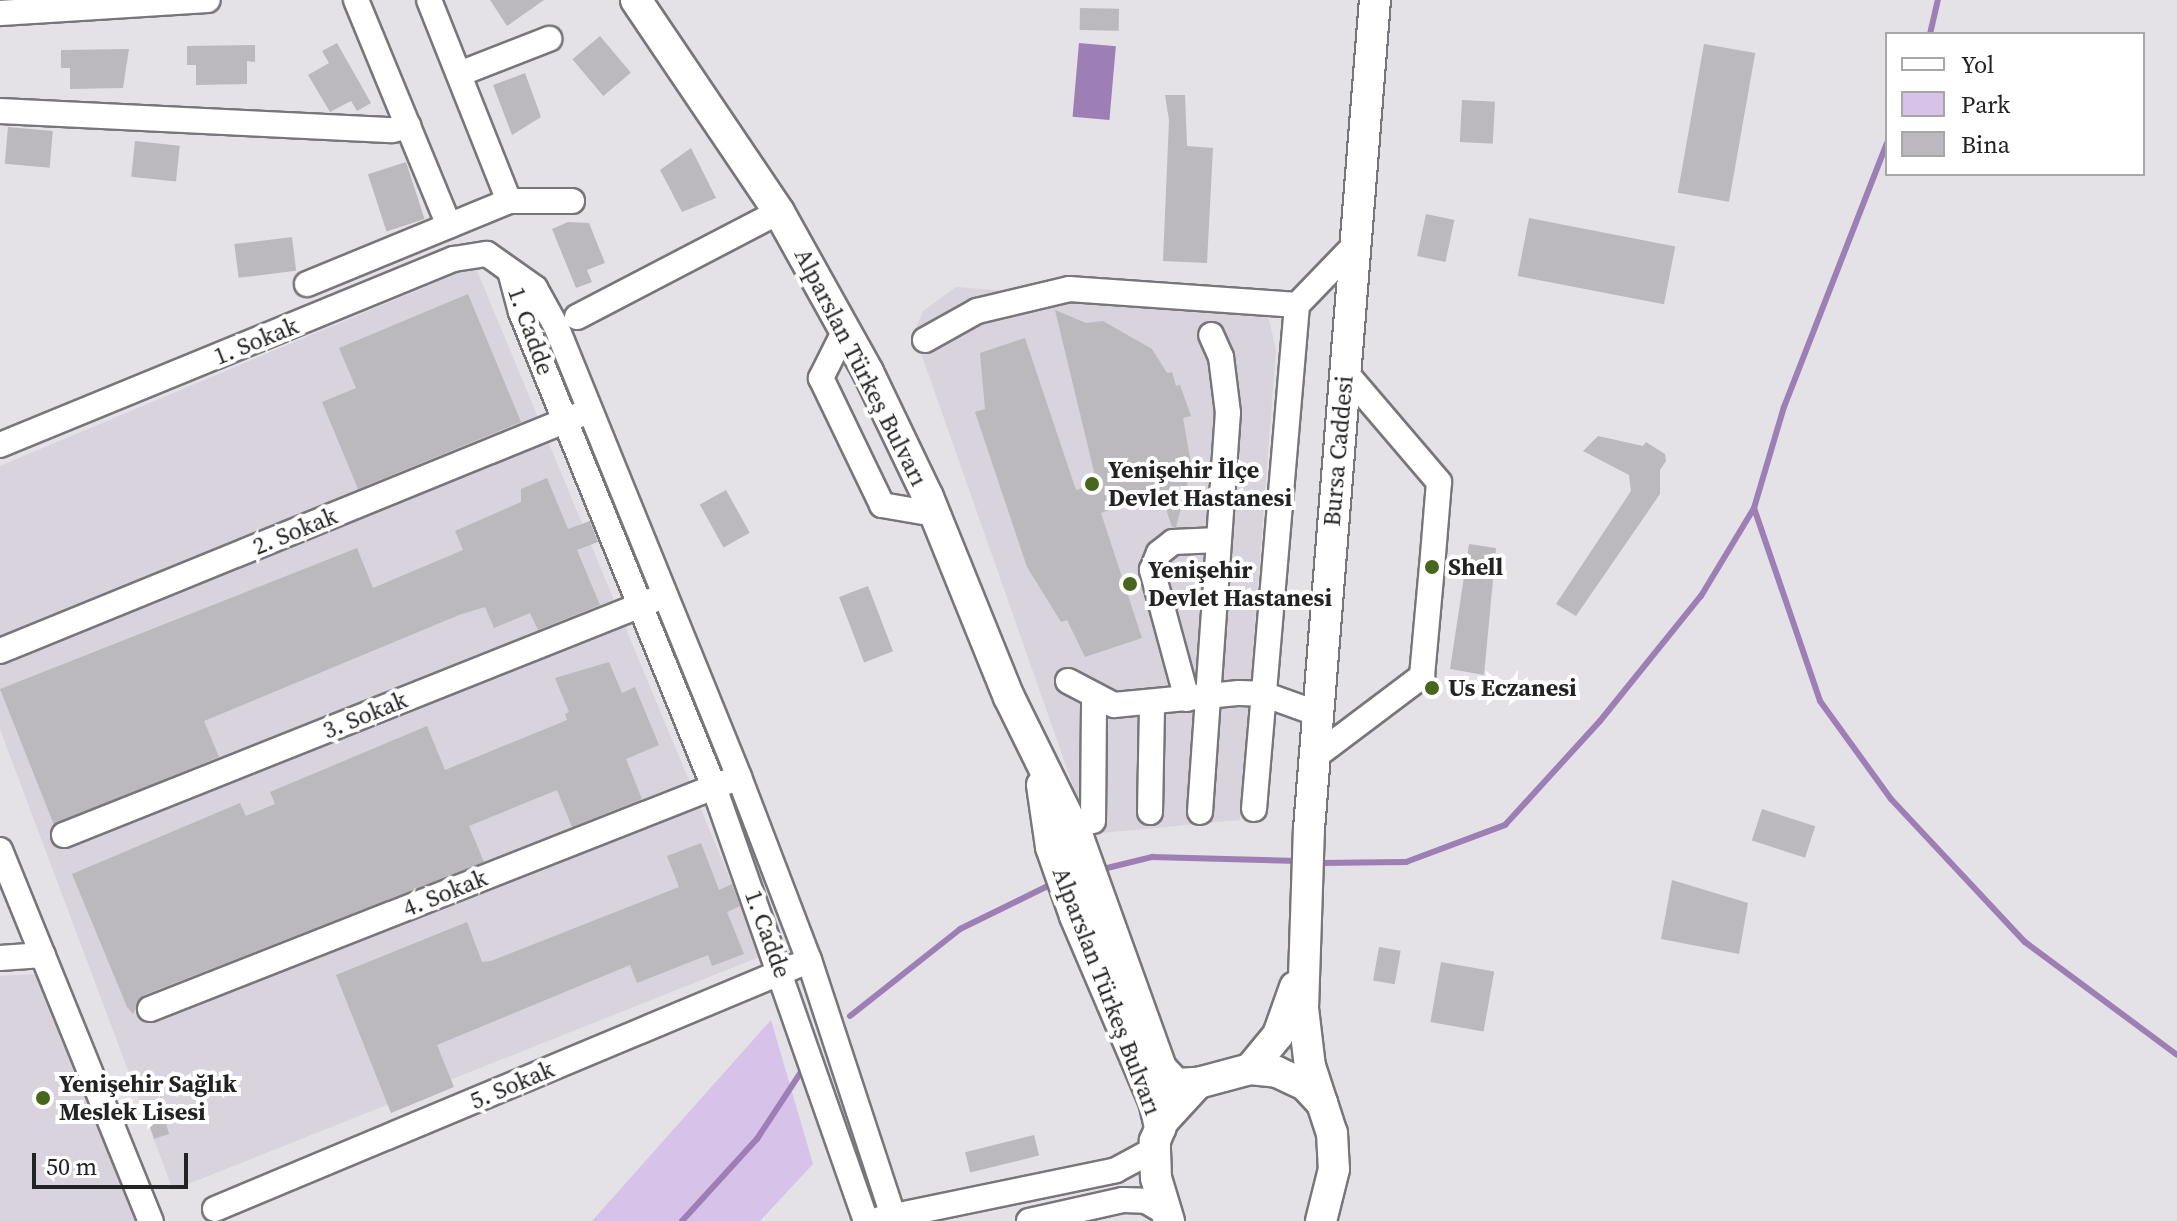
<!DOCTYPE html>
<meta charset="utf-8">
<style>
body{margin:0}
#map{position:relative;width:2177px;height:1221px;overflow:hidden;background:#e4e2e6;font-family:"Source Serif 4",serif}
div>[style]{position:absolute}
.built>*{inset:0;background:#d8d3dd}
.green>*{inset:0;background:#d7c2e9}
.water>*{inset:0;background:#9d7eb5;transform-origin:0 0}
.stream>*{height:6px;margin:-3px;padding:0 3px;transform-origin:3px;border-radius:3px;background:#9d7eb5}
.building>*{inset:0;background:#bbb9bd;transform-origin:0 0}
.roads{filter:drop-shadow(2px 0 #78767a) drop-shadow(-2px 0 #78767a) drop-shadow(0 2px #78767a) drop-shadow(0 -2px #78767a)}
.minor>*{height:24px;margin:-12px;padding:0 12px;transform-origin:12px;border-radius:12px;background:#fff}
.major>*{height:30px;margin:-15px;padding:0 15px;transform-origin:15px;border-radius:15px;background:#fff}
.dots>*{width:22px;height:22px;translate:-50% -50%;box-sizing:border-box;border:4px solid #fff;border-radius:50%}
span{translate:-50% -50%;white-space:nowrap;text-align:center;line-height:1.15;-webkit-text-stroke:8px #fff;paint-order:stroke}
.street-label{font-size:24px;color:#242324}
.poi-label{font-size:24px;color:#242324;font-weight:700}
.left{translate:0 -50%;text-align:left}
.legend{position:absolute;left:1885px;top:32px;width:260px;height:144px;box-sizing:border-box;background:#fff;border:2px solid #a7a7a7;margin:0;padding:10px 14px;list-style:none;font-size:24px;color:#242324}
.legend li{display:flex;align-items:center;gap:16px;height:40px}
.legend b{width:40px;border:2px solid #a7a7a7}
.scale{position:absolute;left:32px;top:1153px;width:156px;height:36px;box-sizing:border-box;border:4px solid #242324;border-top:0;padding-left:10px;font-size:24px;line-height:28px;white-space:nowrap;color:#242324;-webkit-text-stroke:6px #fff;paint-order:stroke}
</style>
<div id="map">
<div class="built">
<i style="clip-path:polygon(475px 266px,762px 956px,173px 1190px,0 729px,0 466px)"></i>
<i style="clip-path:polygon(956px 287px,1267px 312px,1276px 349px,1240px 820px,1090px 834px,914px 333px,923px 311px)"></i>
<i style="clip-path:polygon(36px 974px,136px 1221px,0 1221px,0 976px)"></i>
</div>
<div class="green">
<i style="clip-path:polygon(771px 1020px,813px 1164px,760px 1221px,592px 1221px)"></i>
</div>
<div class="water">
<i style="left:1079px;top:43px;width:37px;height:74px;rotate:5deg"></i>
</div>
<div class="stream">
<i style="left:1930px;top:34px;width:35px;rotate:-77deg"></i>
<i style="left:1754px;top:508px;width:204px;rotate:71.1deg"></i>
<i style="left:1820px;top:701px;width:121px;rotate:54.1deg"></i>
<i style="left:1891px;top:799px;width:196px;rotate:46.9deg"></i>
<i style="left:2025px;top:942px;width:189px;rotate:36.6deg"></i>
<i style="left:1317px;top:863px;width:89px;rotate:-0.6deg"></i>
<i style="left:1406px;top:862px;width:106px;rotate:-20.5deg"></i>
<i style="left:1505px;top:825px;width:141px;rotate:-47.6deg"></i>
<i style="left:1600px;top:721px;width:161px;rotate:-51.1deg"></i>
<i style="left:1701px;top:596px;width:103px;rotate:-58.9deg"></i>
<i style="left:1754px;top:508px;width:105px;rotate:-73.5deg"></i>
<i style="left:1784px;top:407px;width:283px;rotate:-68.7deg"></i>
<i style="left:1099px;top:870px;width:55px;rotate:-13.8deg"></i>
<i style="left:1152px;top:857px;width:146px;rotate:1.6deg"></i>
<i style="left:850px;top:1016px;width:140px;rotate:-38.3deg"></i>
<i style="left:960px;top:929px;width:105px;rotate:-26.1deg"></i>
<i style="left:682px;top:1221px;width:111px;rotate:-47.6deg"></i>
<i style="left:757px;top:1139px;width:80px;rotate:-56.7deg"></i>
</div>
<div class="building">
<i style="clip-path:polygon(490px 0,544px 0,507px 26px)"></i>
<i style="left:1080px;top:8px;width:39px;height:22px;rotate:1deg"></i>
<i style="left:600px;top:36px;width:48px;height:36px;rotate:50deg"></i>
<i style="clip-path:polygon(337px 43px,371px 103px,357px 111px,351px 101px,330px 112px,308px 75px,329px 63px,322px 51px)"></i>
<i style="left:1704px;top:44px;width:52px;height:151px;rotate:10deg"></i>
<i style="clip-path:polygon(255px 45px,255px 62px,247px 61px,247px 84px,196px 85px,196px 65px,187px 65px,187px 46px)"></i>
<i style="clip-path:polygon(129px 49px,123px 88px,70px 89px,70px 68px,61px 68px,61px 50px)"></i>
<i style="clip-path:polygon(525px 73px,541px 117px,512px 135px,493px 85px)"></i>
<i style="clip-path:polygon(1165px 95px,1185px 95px,1187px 146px,1213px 148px,1207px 263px,1163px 261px,1169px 120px)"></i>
<i style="left:1462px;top:100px;width:33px;height:42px;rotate:3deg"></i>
<i style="left:8px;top:127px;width:45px;height:37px;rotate:5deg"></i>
<i style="left:135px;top:141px;width:45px;height:36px;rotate:6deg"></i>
<i style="clip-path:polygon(691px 148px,716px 198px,682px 212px,660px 170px)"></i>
<i style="left:406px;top:162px;width:60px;height:40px;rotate:72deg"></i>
<i style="left:1426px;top:214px;width:29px;height:43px;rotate:12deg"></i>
<i style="left:1529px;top:218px;width:149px;height:59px;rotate:11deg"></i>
<i style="clip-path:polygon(568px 222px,589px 223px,605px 263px,587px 270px,592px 282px,576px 288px,552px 229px)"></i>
<i style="left:292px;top:237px;width:34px;height:58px;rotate:83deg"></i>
<i style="clip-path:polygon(468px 294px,521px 422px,358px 489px,322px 402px,356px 388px,339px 348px)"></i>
<i style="clip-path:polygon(1055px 310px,1086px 323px,1103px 321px,1152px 349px,1167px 373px,1172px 372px,1176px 386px,1180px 385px,1191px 416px,1183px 418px,1193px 475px,1189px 477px,1176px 527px,1172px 527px,1160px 491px,1101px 513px,1142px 638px,1085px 657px,1067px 620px,1061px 622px,1027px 567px,975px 412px,985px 409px,980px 353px,1025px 338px,1076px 490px,1097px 484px)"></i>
<i style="clip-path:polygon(1598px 436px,1643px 446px,1646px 442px,1665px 454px,1666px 461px,1660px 470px,1660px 494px,1576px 616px,1556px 604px,1631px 491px,1629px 475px,1583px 451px)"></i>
<i style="clip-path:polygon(547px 478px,568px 529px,590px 521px,598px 542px,577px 550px,600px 605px,538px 630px,530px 613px,494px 628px,485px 607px,459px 615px,204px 721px,219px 757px,54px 825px,0 689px,357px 548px,373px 588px,463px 550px,455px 531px,521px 502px,521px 489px)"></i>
<i style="left:726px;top:490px;width:49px;height:30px;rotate:61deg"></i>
<i style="clip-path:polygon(1469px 544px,1496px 548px,1484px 675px,1450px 669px)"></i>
<i style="left:868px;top:586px;width:70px;height:31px;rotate:69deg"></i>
<i style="clip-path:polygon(609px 662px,622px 693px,635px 687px,659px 745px,626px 759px,642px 799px,572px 827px,557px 790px,469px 826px,484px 862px,144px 995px,133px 1014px,127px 1007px,72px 874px,240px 803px,246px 816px,275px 804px,270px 792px,427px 726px,445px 770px,567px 720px,565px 714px,569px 712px,555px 678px)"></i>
<i style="left:1762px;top:809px;width:56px;height:33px;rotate:18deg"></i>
<i style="clip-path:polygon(701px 843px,719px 890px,732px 884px,740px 906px,727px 912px,744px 954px,712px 966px,708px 955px,637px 983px,630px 965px,437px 1045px,454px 1087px,391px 1113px,336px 975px,467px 922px,482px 962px,491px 961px,679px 887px,667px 856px)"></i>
<i style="clip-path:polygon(1672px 880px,1748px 903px,1739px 954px,1661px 939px)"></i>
<i style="left:1379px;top:947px;width:22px;height:34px;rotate:10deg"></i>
<i style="left:1441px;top:962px;width:54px;height:61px;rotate:10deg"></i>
<i style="left:163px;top:1114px;width:21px;height:16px;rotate:73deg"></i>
<i style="left:1034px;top:1135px;width:21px;height:71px;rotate:76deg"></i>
</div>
<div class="roads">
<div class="minor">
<i style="left:356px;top:0;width:244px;rotate:67.6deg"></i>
<i style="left:0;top:13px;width:208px;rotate:-3.6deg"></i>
<i style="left:459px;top:74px;width:97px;rotate:-21.3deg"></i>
<i style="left:0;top:111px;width:393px;rotate:2.8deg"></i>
<i style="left:393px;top:130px;width:16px;rotate:-15deg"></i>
<i style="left:509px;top:201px;width:63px"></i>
<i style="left:510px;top:271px;width:42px;rotate:75deg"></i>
<i style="left:521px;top:312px;width:513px;rotate:67.89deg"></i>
<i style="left:714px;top:787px;width:460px;rotate:70.7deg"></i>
<i style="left:307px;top:284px;width:218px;rotate:-22.3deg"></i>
<i style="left:509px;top:201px;width:216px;rotate:-111.7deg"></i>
<i style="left:577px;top:317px;width:228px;rotate:-27.5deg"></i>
<i style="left:845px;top:330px;width:54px;rotate:116.6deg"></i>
<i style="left:821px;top:378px;width:141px;rotate:64.3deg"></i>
<i style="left:882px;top:505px;width:53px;rotate:9.8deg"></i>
<i style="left:925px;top:340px;width:60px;rotate:-29.1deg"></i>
<i style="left:977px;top:311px;width:95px;rotate:-13.4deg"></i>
<i style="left:1069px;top:289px;width:229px;rotate:4deg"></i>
<i style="left:0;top:445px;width:491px;rotate:-22.3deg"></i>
<i style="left:454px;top:259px;width:33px;rotate:-9deg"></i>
<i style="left:487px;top:254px;width:59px;rotate:35.3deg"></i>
<i style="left:535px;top:288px;width:43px;rotate:61.1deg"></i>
<i style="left:556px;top:326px;width:487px;rotate:67.9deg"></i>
<i style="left:739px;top:777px;width:196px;rotate:69.1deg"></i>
<i style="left:809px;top:960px;width:275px;rotate:71.8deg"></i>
<i style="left:0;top:651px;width:625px;rotate:-22.18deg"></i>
<i style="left:1068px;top:681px;width:52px;rotate:27.6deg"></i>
<i style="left:1114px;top:705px;width:126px;rotate:-5.5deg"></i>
<i style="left:1239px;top:693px;width:24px;rotate:2deg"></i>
<i style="left:1263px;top:694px;width:56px;rotate:19.7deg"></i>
<i style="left:1187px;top:699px;width:134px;rotate:-105.2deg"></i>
<i style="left:1152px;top:570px;width:18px;rotate:-68deg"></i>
<i style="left:1159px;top:553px;width:18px;rotate:-38deg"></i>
<i style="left:1173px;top:542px;width:46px;rotate:-2.5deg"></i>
<i style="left:1312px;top:759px;width:138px;rotate:-37deg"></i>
<i style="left:1422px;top:676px;width:109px;rotate:-84.8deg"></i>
<i style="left:1432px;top:567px;width:85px;rotate:-85.3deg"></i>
<i style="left:1439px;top:482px;width:145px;rotate:-130.5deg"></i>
<i style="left:1254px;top:809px;width:506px;rotate:-85.12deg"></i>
<i style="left:1297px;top:305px;width:82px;rotate:-46deg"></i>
<i style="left:1150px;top:812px;width:108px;rotate:-88.9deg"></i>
<i style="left:1200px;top:812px;width:400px;rotate:-86deg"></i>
<i style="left:1228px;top:413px;width:56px;rotate:-97.1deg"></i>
<i style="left:1221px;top:357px;width:24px;rotate:-114deg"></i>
<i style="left:1093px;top:821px;width:123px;rotate:-89.5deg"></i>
<i style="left:64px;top:835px;width:637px;rotate:-21.73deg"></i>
<i style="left:0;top:850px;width:401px;rotate:67.9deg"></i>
<i style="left:0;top:958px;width:43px;rotate:-4deg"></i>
<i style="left:150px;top:1009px;width:622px;rotate:-21.49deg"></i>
<i style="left:215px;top:1209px;width:630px;rotate:-22.7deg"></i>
<i style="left:880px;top:1219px;width:241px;rotate:-11.7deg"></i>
<i style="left:1116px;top:1170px;width:44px;rotate:-28.3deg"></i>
<i style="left:1029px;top:1221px;width:96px;rotate:-12.6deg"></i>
<i style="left:1123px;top:1200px;width:23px;rotate:2deg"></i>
<i style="left:1146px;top:1201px;width:22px;rotate:30deg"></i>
</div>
<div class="major">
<i style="left:636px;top:0;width:256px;rotate:56deg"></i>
<i style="left:779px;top:212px;width:183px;rotate:60.9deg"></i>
<i style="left:868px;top:372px;width:139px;rotate:64.4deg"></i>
<i style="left:928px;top:497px;width:216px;rotate:68deg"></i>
<i style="left:1009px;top:697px;width:156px;rotate:63.8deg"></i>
<i style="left:1078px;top:837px;width:245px;rotate:70.2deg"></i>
<i style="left:1161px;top:1068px;width:22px;rotate:47deg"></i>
<i style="left:1176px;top:1084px;width:22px;rotate:-3deg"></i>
<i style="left:1042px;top:785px;width:63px;rotate:81.7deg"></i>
<i style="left:1051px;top:847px;width:73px;rotate:70.8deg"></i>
<i style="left:1075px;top:916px;width:201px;rotate:66.9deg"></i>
<i style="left:1154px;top:1101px;width:28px;rotate:77deg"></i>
<i style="left:1250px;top:1069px;width:44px;rotate:-50.5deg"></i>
<i style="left:1278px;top:1035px;width:51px;rotate:-70.5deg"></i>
<i style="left:1322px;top:1103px;width:38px;rotate:-108deg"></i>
<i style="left:1310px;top:1067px;width:59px;rotate:-96.8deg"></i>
<i style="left:1303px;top:1008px;width:179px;rotate:-88.1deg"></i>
<i style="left:1309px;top:829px;width:832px;rotate:-85.45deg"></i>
<i style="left:1169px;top:1221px;width:45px;rotate:-106.8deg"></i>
<i style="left:1156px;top:1178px;width:37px;rotate:-92deg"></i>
<i style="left:1155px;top:1141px;width:22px;rotate:-68deg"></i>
<i style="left:1163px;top:1121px;width:52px;rotate:-47.4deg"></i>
<i style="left:1198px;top:1083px;width:54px;rotate:-15.1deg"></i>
<i style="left:1250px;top:1069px;width:27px;rotate:6deg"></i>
<i style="left:1277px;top:1072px;width:31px;rotate:25deg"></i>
<i style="left:1305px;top:1085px;width:25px;rotate:47deg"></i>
<i style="left:1322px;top:1103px;width:32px;rotate:72deg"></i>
<i style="left:1332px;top:1133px;width:36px;rotate:87deg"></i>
<i style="left:1334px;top:1169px;width:54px;rotate:104deg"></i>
</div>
</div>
<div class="dots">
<i style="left:1092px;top:484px;background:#47671d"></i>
<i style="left:1432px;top:567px;background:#47671d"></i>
<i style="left:1130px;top:584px;background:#47671d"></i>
<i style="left:1432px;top:688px;background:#47671d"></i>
<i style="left:43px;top:1098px;background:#47671d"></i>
</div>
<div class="street-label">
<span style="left:531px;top:331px;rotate:70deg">1. Cadde</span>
<span style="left:256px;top:341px;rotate:-22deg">1. Sokak</span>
<span style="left:861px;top:367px;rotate:63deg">Alparslan Türkeş Bulvarı</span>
<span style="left:1338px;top:451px;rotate:-85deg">Bursa Caddesi</span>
<span style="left:295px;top:531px;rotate:-22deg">2. Sokak</span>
<span style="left:365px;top:715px;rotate:-22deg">3. Sokak</span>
<span style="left:445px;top:893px;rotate:-22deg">4. Sokak</span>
<span style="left:768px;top:934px;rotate:70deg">1. Cadde</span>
<span style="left:1107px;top:991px;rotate:69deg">Alparslan Türkeş Bulvarı</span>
<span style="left:512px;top:1085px;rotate:-23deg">5. Sokak</span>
</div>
<div class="poi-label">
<span class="left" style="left:1108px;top:484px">Yenişehir İlçe<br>Devlet Hastanesi</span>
<span class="left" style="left:1448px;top:567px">Shell</span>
<span class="left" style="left:1148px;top:584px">Yenişehir<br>Devlet Hastanesi</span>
<span class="left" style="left:1448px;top:688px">Us Eczanesi</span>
<span class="left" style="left:59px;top:1098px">Yenişehir Sağlık<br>Meslek Lisesi</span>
</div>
<ul class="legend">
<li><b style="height:10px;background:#fff"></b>Yol</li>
<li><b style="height:22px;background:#d7c2e9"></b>Park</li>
<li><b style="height:22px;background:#bbb9bd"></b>Bina</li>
</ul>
<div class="scale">50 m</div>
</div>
